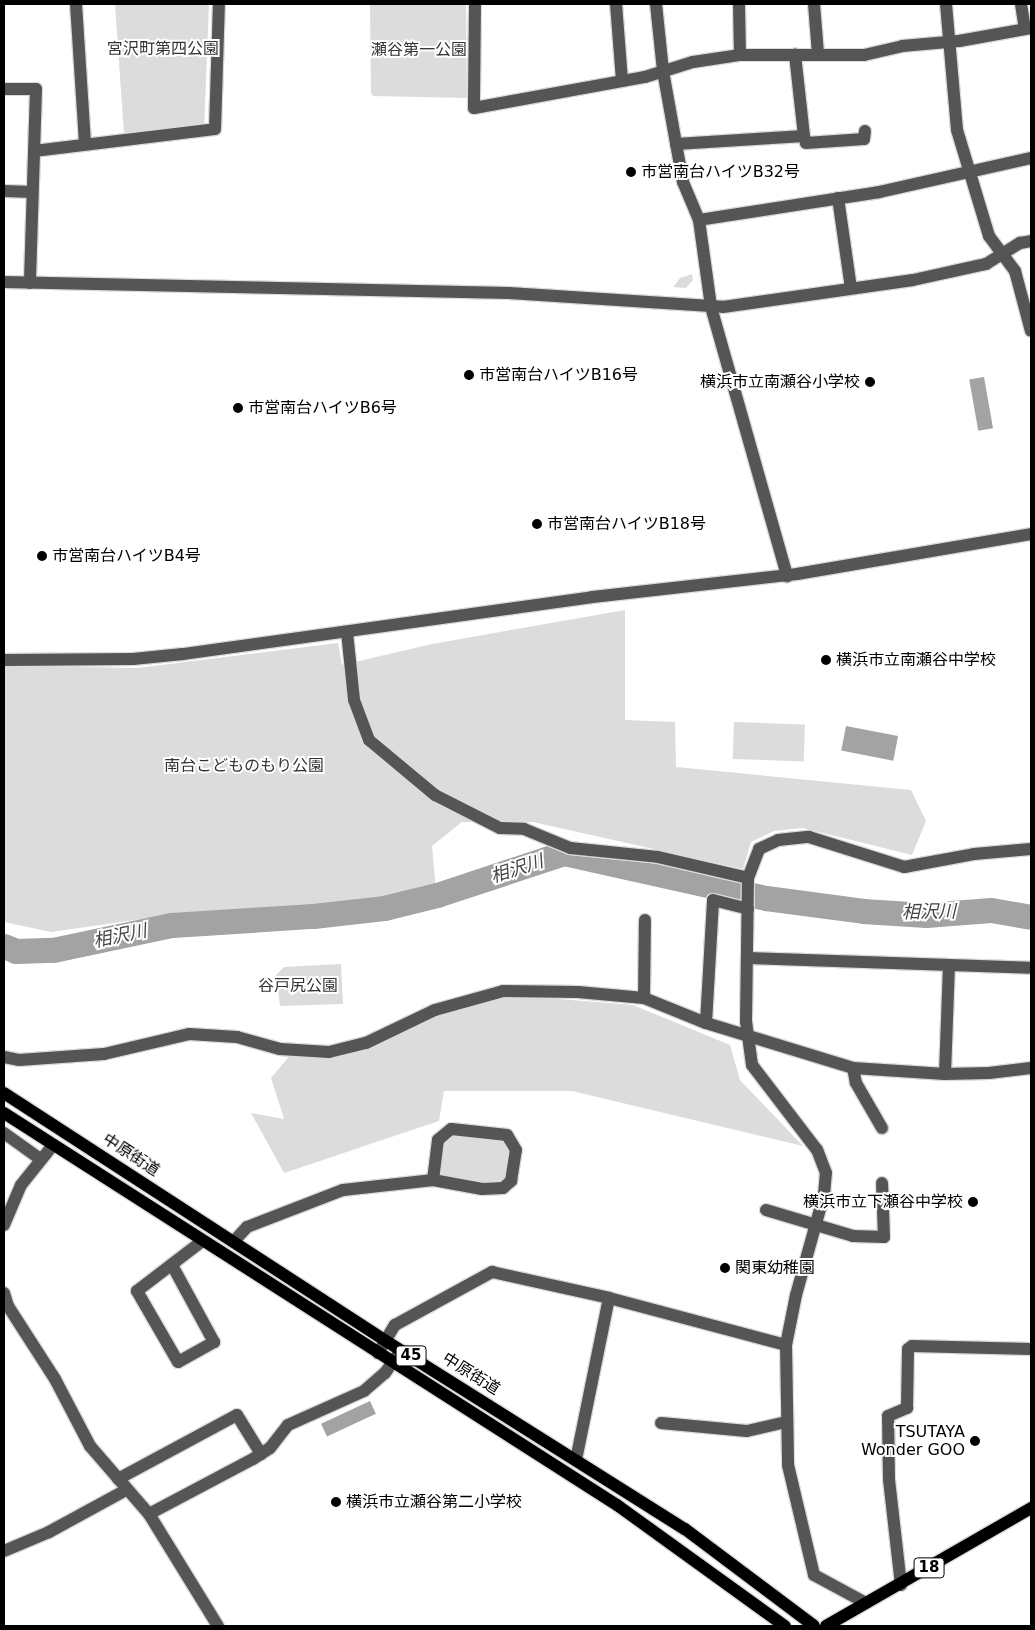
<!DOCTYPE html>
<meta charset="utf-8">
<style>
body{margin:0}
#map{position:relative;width:1035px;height:1630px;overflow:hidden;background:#fff;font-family:"DejaVu Sans","Noto Sans JP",sans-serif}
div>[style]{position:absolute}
.green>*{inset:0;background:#dcdcdc;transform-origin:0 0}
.water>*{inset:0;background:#a3a3a3;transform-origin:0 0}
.river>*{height:25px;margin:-12.5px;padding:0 12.5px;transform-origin:12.5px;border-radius:12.5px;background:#a3a3a3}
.roads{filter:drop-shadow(1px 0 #dbdbdb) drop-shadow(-1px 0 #dbdbdb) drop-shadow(0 1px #dbdbdb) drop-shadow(0 -1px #dbdbdb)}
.minor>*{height:12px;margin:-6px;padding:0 6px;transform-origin:6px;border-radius:6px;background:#555}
.major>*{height:12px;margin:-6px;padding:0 6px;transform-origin:6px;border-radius:6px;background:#000}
.dots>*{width:14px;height:14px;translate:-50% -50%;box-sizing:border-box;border:2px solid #fff;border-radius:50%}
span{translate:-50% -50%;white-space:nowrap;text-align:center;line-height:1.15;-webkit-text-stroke:4px #fff;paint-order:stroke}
.shield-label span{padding:1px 4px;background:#fff;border:1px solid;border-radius:4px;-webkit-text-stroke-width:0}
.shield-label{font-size:15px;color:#000;font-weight:700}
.park-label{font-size:16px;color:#333}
.poi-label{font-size:16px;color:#000}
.left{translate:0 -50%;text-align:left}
.right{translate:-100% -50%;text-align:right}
.street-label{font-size:16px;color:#000}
.water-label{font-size:18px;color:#444;font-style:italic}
.frame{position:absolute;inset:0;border:5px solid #000;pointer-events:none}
</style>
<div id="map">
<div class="green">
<i style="clip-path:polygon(115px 4px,209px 4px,204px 130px,124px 134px)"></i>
<i style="clip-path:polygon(370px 4px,466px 4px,467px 98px,373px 96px,371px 93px)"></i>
<i style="clip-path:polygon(692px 274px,693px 280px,686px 288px,673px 287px,680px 278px)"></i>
<i style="clip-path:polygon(625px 610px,625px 720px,675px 722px,676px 767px,911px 790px,926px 821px,912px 855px,803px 828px,774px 831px,751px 842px,743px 869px,533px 822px,462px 822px,432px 846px,437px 901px,263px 921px,156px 917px,51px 932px,4px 922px,4px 666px,137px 668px,338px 643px,342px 665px,432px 644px)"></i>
<i style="left:734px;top:722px;width:71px;height:37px;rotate:2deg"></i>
<i style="clip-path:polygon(341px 964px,343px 1004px,280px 1006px,276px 975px,284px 967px)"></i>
<i style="clip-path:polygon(509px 995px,633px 1005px,730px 1045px,740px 1080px,803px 1146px,572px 1091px,444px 1091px,439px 1121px,284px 1173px,251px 1113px,284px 1119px,271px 1078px,291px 1054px,376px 1043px,433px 1018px)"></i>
<i style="clip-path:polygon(451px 1136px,503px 1139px,510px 1149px,506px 1178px,502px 1182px,484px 1185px,439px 1175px,443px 1144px)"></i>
</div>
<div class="water">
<i style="left:984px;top:377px;width:52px;height:15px;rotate:80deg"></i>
<i style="left:846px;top:726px;width:53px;height:25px;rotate:11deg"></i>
<i style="left:370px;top:1401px;width:14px;height:54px;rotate:65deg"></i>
</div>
<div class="river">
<i style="left:4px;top:946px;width:13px;rotate:23deg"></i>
<i style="left:16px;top:951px;width:37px;rotate:-2deg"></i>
<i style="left:53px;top:950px;width:122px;rotate:-11.9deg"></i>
<i style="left:172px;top:925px;width:141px;rotate:-3.7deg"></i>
<i style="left:313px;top:916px;width:71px;rotate:-6.4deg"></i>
<i style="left:384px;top:908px;width:55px;rotate:-13.8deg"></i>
<i style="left:437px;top:895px;width:134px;rotate:-18.3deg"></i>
<i style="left:564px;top:853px;width:207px;rotate:12.6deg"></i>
<i style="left:766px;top:898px;width:98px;rotate:7.6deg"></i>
<i style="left:863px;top:911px;width:63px;rotate:3.6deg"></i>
<i style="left:926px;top:915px;width:65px;rotate:-4.4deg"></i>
<i style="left:991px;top:910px;width:41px;rotate:9.9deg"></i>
</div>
<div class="roads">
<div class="minor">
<i style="left:76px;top:4px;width:140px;rotate:86.3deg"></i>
<i style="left:475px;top:4px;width:104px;rotate:90.6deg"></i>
<i style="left:474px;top:108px;width:174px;rotate:-10.3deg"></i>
<i style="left:645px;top:77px;width:50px;rotate:-17.4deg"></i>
<i style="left:693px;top:62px;width:48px;rotate:-8.5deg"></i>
<i style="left:740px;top:55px;width:124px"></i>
<i style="left:864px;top:55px;width:39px;rotate:-13deg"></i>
<i style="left:902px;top:46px;width:57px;rotate:-5deg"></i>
<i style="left:959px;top:41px;width:73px;rotate:-10.2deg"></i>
<i style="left:616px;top:4px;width:77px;rotate:85.5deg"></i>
<i style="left:656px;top:4px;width:67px;rotate:84deg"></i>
<i style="left:663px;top:71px;width:113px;rotate:79.8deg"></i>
<i style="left:683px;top:182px;width:41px;rotate:67.2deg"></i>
<i style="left:699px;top:220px;width:88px;rotate:82.1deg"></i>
<i style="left:711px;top:307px;width:280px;rotate:74.2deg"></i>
<i style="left:739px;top:4px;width:51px;rotate:88.9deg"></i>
<i style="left:814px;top:4px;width:50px;rotate:85.4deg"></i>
<i style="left:946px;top:4px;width:126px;rotate:85deg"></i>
<i style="left:957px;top:130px;width:111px;rotate:73.2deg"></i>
<i style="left:989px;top:236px;width:44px;rotate:53.4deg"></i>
<i style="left:1015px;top:271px;width:62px;rotate:75.1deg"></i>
<i style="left:1021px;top:4px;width:25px;rotate:81deg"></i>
<i style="left:4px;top:89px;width:32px"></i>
<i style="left:36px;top:89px;width:194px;rotate:91.8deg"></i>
<i style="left:804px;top:136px;width:7px;rotate:74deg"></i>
<i style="left:806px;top:143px;width:58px;rotate:-3.9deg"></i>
<i style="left:864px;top:139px;width:8px;rotate:-83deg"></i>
<i style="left:676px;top:144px;width:128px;rotate:-3.6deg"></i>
<i style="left:804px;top:136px;width:82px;rotate:-96.3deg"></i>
<i style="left:34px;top:151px;width:182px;rotate:-6.9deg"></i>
<i style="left:215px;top:129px;width:125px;rotate:-88.2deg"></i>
<i style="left:4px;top:191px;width:28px;rotate:2deg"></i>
<i style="left:838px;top:198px;width:91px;rotate:81.8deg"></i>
<i style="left:699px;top:220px;width:182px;rotate:-8.8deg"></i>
<i style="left:879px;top:192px;width:156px;rotate:-12.6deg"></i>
<i style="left:4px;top:282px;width:505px;rotate:1.25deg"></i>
<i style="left:509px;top:293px;width:214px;rotate:3.7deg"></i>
<i style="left:723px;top:307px;width:192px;rotate:-8.1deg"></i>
<i style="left:913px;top:280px;width:75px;rotate:-12.4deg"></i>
<i style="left:986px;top:264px;width:40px;rotate:-32deg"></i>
<i style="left:1020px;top:243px;width:11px;rotate:-10deg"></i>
<i style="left:347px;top:632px;width:68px;rotate:84.1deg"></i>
<i style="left:354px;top:700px;width:43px;rotate:69.4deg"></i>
<i style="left:369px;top:740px;width:86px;rotate:39.8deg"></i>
<i style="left:435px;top:795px;width:73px;rotate:26.9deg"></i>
<i style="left:500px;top:828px;width:24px;rotate:2deg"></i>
<i style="left:524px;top:829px;width:50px;rotate:22.4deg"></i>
<i style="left:570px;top:848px;width:88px;rotate:5.8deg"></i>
<i style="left:658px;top:857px;width:92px;rotate:13.1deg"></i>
<i style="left:4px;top:660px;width:129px;rotate:-0.4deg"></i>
<i style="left:133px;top:659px;width:50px;rotate:-5.7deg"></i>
<i style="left:183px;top:654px;width:413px;rotate:-7.9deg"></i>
<i style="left:592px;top:597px;width:206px;rotate:-6.4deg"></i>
<i style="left:797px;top:574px;width:237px;rotate:-9.7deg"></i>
<i style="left:747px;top:958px;width:284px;rotate:2deg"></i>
<i style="left:644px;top:998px;width:78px;rotate:-89.3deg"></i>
<i style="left:706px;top:1023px;width:123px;rotate:-86.7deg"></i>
<i style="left:713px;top:900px;width:36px;rotate:14deg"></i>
<i style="left:4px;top:1057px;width:15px;rotate:11deg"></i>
<i style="left:19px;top:1060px;width:85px;rotate:-4deg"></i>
<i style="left:104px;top:1054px;width:87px;rotate:-13.2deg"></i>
<i style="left:189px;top:1034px;width:48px;rotate:3.6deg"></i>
<i style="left:237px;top:1037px;width:45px;rotate:15.6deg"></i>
<i style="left:280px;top:1049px;width:49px;rotate:3.5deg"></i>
<i style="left:329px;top:1052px;width:38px;rotate:-14deg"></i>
<i style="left:366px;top:1043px;width:76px;rotate:-25.6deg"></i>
<i style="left:435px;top:1010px;width:71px;rotate:-15.6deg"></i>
<i style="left:503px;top:991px;width:75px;rotate:0.8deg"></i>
<i style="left:578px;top:992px;width:66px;rotate:5.2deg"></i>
<i style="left:644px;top:998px;width:67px;rotate:22deg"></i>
<i style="left:706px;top:1023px;width:154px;rotate:17deg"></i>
<i style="left:853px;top:1068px;width:92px;rotate:3.7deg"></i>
<i style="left:945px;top:1074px;width:44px;rotate:-1.3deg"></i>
<i style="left:989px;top:1073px;width:42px;rotate:-6.8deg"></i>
<i style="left:853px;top:1068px;width:15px;rotate:79deg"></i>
<i style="left:856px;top:1083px;width:52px;rotate:60deg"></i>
<i style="left:945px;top:1074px;width:109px;rotate:-87.9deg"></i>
<i style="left:4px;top:1133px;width:44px;rotate:35.8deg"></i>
<i style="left:766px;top:1210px;width:91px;rotate:16.6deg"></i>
<i style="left:853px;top:1236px;width:31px;rotate:2deg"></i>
<i style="left:884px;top:1237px;width:54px;rotate:-92.1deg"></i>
<i style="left:4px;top:1225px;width:43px;rotate:-67deg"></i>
<i style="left:21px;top:1185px;width:51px;rotate:-51.3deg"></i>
<i style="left:234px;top:1241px;width:19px;rotate:-47deg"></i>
<i style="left:247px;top:1227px;width:103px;rotate:-21.1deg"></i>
<i style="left:343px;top:1190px;width:91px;rotate:-6.3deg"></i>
<i style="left:433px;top:1180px;width:50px;rotate:10.4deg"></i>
<i style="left:482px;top:1189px;width:21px;rotate:-3deg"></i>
<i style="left:503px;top:1188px;width:11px;rotate:-41deg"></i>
<i style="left:511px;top:1181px;width:31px;rotate:-81deg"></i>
<i style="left:516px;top:1150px;width:17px;rotate:-121deg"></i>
<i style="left:507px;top:1135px;width:56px;rotate:-173.9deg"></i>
<i style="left:451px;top:1129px;width:17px;rotate:140deg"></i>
<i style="left:438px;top:1140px;width:40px;rotate:97.1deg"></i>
<i style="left:172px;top:1265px;width:88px;rotate:61.4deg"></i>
<i style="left:214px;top:1342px;width:41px;rotate:150.9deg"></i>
<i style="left:178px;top:1362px;width:82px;rotate:-120deg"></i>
<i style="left:137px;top:1291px;width:81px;rotate:-37.4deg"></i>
<i style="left:4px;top:1293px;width:14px;rotate:73deg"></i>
<i style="left:8px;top:1306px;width:87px;rotate:57.2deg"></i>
<i style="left:55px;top:1379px;width:76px;rotate:62.4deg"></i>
<i style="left:90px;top:1446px;width:90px;rotate:49.1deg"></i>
<i style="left:149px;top:1514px;width:132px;rotate:58.4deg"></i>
<i style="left:786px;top:1345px;width:51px;rotate:-78.7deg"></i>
<i style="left:796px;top:1295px;width:104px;rotate:-74.4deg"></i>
<i style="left:824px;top:1195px;width:22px;rotate:-85deg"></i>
<i style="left:826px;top:1173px;width:25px;rotate:-111deg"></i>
<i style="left:817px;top:1150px;width:107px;rotate:-127.4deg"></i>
<i style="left:752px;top:1065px;width:44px;rotate:-97.8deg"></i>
<i style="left:746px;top:1021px;width:143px;rotate:-89.2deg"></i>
<i style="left:748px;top:878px;width:31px;rotate:-69deg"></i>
<i style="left:759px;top:849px;width:21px;rotate:-25deg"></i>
<i style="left:778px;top:840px;width:31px;rotate:-6deg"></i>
<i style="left:809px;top:837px;width:100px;rotate:17.5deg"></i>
<i style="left:904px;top:867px;width:71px;rotate:-10.5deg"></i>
<i style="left:974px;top:854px;width:57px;rotate:-5deg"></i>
<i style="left:378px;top:1353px;width:33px;rotate:-59deg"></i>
<i style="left:395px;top:1325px;width:111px;rotate:-28.7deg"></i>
<i style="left:492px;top:1272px;width:120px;rotate:12.5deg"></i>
<i style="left:609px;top:1298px;width:183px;rotate:14.9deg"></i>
<i style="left:786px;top:1345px;width:120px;rotate:89deg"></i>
<i style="left:788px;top:1465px;width:113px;rotate:76.7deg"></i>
<i style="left:814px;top:1575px;width:59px;rotate:28.3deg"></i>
<i style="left:661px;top:1423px;width:86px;rotate:5.3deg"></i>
<i style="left:747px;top:1431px;width:39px;rotate:-13deg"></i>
<i style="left:576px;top:1460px;width:165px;rotate:-78.5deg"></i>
<i style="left:118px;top:1479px;width:135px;rotate:-28.3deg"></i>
<i style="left:237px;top:1415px;width:46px;rotate:58.4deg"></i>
<i style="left:149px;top:1514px;width:118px;rotate:-27.9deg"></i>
<i style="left:253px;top:1459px;width:20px;rotate:-33deg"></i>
<i style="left:270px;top:1448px;width:29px;rotate:-52deg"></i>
<i style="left:288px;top:1425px;width:83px;rotate:-24.1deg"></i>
<i style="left:364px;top:1391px;width:28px;rotate:-41deg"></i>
<i style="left:385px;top:1373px;width:24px;rotate:-55deg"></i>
<i style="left:4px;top:1551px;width:49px;rotate:-22.9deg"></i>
<i style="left:49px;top:1532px;width:88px;rotate:-28.6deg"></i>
<i style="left:901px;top:1585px;width:107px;rotate:-96.5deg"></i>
<i style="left:889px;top:1479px;width:63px;rotate:-90.9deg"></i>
<i style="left:888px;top:1416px;width:21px;rotate:-23deg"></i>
<i style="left:907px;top:1408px;width:59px;rotate:-89deg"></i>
<i style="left:908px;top:1349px;width:5px;rotate:-37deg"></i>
<i style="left:912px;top:1346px;width:119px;rotate:1.4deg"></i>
</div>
<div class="major">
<i style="left:4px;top:1093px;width:455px;rotate:33deg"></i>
<i style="left:386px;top:1341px;width:353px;rotate:32.2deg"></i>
<i style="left:685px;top:1529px;width:161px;rotate:36.9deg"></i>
<i style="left:4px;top:1113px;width:728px;rotate:32.6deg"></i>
<i style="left:617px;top:1505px;width:207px;rotate:35.8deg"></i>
<i style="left:826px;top:1626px;width:237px;rotate:-29.9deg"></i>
</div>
</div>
<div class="dots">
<i style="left:631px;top:172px;background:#000"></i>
<i style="left:469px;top:375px;background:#000"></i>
<i style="left:870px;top:382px;background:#000"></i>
<i style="left:238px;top:408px;background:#000"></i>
<i style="left:537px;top:524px;background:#000"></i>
<i style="left:42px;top:556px;background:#000"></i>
<i style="left:826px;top:660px;background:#000"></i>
<i style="left:973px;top:1202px;background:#000"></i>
<i style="left:725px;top:1268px;background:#000"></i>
<i style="left:975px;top:1441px;background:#000"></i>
<i style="left:336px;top:1502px;background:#000"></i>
</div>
<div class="shield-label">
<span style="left:411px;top:1356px">45</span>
<span style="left:929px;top:1568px">18</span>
</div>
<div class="park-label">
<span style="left:163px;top:49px">宮沢町第四公園</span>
<span style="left:419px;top:50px">瀬谷第一公園</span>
<span style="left:244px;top:766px">南台こどものもり公園</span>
<span style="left:298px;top:986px">谷戸尻公園</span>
</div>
<div class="poi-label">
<span class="left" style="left:641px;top:172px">市営南台ハイツB32号</span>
<span class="left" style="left:479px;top:375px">市営南台ハイツB16号</span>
<span class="right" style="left:860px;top:382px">横浜市立南瀬谷小学校</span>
<span class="left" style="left:248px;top:408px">市営南台ハイツB6号</span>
<span class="left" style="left:547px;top:524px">市営南台ハイツB18号</span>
<span class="left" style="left:52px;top:556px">市営南台ハイツB4号</span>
<span class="left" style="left:836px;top:660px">横浜市立南瀬谷中学校</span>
<span class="right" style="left:963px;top:1202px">横浜市立下瀬谷中学校</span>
<span class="left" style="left:735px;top:1268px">関東幼稚園</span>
<span class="right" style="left:965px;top:1441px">TSUTAYA<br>Wonder GOO</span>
<span class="left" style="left:346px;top:1502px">横浜市立瀬谷第二小学校</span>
</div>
<div class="street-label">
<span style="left:131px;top:1155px;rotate:33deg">中原街道</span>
<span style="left:471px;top:1374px;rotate:32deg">中原街道</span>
</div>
<div class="water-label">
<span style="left:517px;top:869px;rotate:-18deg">相沢川</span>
<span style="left:929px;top:912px;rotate:-1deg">相沢川</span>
<span style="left:120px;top:936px;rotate:-12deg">相沢川</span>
</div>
<div class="frame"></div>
</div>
